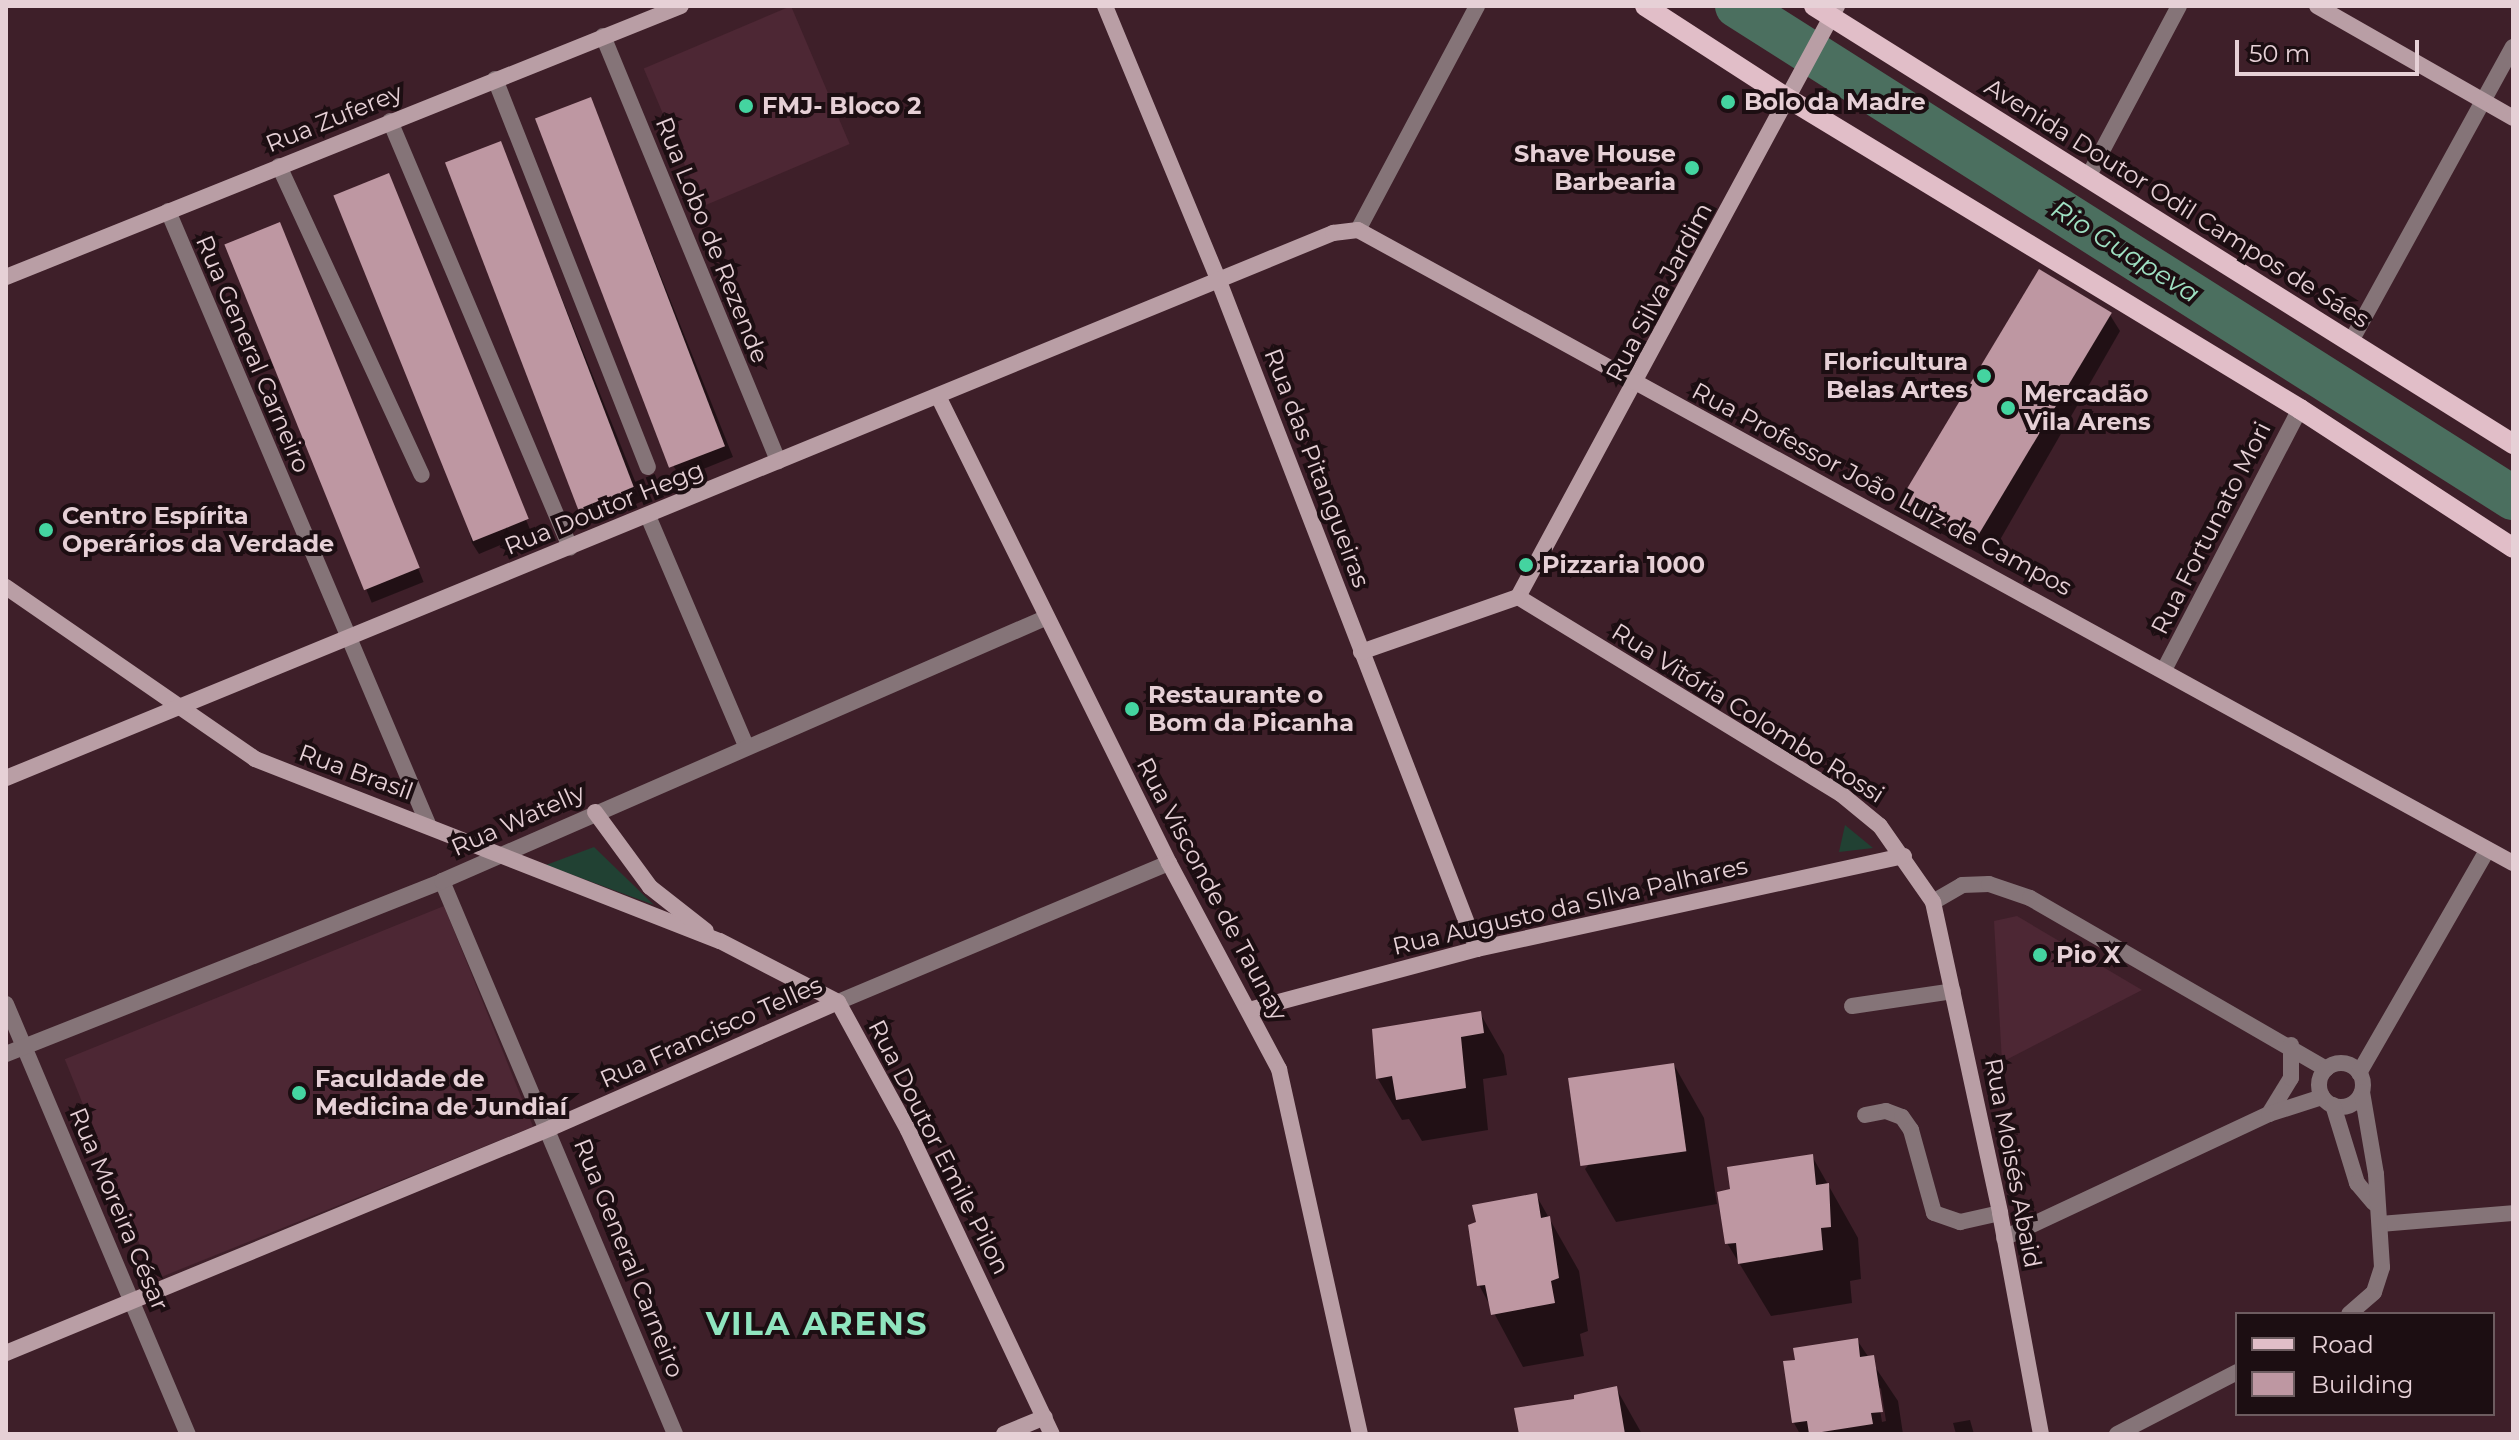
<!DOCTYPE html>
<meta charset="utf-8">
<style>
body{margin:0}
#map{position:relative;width:2519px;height:1440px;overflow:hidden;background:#3e1f29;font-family:Montserrat,sans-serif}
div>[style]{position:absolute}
.built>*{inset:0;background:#4d2734;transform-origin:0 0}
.green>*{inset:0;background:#214133}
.shadow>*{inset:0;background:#0007;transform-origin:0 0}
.river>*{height:44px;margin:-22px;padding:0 22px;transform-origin:22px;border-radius:22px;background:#4b6f5f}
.building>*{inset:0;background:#be97a2;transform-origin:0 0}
.street>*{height:16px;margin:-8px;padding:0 8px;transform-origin:8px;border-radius:8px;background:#857478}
.street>.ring{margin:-8px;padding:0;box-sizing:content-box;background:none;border:16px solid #857478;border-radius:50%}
.secondary>*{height:16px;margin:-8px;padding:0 8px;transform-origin:8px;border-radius:8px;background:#b99ea5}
.primary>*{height:20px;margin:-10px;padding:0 10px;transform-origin:10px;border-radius:10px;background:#e1bec8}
.dots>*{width:22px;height:22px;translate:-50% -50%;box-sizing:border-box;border:4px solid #1c0e12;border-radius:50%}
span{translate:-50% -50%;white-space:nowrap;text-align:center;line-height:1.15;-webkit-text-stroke:8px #1c0e12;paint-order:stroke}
.poi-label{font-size:24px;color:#e6d0d6;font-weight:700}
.left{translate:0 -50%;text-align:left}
.right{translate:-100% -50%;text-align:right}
.street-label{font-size:24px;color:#e6d0d6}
.water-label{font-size:26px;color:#9fe1c3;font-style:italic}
.district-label{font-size:32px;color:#8fe5bf;font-weight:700;letter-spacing:2px}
.frame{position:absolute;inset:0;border:8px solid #e6d0d6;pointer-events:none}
.legend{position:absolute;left:2235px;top:1312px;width:260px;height:104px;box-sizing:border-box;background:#1c0e12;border:2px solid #6d5c60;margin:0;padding:10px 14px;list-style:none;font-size:24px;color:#e6d0d6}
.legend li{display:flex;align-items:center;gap:16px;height:40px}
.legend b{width:40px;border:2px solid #6d5c60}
.scale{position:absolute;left:2235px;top:40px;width:184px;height:36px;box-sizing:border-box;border:4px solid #e6d0d6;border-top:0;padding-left:10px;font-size:24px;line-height:28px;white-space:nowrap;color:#e6d0d6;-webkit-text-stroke:6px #1c0e12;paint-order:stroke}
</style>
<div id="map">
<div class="built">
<i style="left:791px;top:6px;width:150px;height:160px;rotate:67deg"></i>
<i style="left:444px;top:906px;width:238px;height:409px;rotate:68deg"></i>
<i style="clip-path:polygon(2017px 916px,2142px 990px,2002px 1062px,1994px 921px)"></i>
</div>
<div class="green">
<i style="clip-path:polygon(1845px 825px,1873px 848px,1839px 852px)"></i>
<i style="clip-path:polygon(594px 847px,654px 905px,546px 865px)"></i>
</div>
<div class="shadow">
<i style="clip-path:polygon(590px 99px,733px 457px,681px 478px,674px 467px)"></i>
<i style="clip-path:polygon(500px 144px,643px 501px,591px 523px,584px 511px)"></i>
<i style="clip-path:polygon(388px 175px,531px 532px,479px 554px,472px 543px)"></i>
<i style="left:279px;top:224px;width:386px;height:56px;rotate:68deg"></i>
<i style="clip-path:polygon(2110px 315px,2120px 331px,1989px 559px,1913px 518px,1904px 502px)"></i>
<i style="clip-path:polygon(1480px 1013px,1504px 1055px,1507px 1075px,1483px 1079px,1488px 1130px,1422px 1141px,1409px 1119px,1402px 1120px,1378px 1079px,1374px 1031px)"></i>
<i style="clip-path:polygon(1674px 1065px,1704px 1118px,1717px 1204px,1616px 1222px,1585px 1169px)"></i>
<i style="clip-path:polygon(1812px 1156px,1858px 1238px,1861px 1279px,1850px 1281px,1852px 1303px,1771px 1316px,1727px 1243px,1732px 1191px)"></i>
<i style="clip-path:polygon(1536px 1195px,1579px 1271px,1588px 1331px,1580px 1334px,1584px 1356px,1523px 1367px,1479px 1285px)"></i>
<i style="clip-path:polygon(evenodd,1857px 1340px,1898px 1401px,1903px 1434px,1800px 1434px,1794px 1423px,1857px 1340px,1876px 1384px,1881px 1389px,1886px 1421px,1882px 1422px,1876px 1384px)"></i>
<i style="clip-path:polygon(1616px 1388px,1642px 1434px,1521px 1434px,1577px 1401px)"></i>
<i style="clip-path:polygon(1970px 1420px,1974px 1434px,1956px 1434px,1953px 1423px)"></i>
</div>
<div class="river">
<i style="left:1737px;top:6px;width:919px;rotate:32.38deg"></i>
</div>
<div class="building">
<i style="left:591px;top:97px;width:374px;height:60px;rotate:69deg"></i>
<i style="left:501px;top:141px;width:374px;height:60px;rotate:69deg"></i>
<i style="left:389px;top:173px;width:373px;height:60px;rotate:68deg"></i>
<i style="left:280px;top:222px;width:373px;height:60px;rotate:68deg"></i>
<i style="left:2039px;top:269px;width:85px;height:270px;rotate:31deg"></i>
<i style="clip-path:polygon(1481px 1011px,1484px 1033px,1461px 1037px,1466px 1088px,1396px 1100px,1392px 1076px,1376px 1079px,1372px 1029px)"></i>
<i style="left:1674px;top:1063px;width:89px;height:107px;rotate:82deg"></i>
<i style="clip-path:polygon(1813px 1154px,1816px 1185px,1829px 1183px,1831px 1227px,1821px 1228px,1823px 1250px,1738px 1264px,1736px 1243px,1725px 1244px,1717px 1192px,1730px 1189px,1727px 1167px)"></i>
<i style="clip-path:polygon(1537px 1193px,1541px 1218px,1550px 1216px,1559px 1278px,1551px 1281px,1555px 1303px,1491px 1315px,1485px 1285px,1477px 1286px,1468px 1225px,1476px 1222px,1472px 1205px)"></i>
<i style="clip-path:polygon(1858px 1338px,1860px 1357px,1874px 1355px,1883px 1412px,1871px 1413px,1873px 1424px,1809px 1434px,1807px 1421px,1792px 1423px,1783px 1361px,1795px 1360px,1793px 1348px)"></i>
<i style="clip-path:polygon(1617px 1386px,1625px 1434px,1519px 1434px,1514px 1408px,1574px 1399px,1574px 1395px)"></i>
</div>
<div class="street">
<i style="left:603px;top:36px;width:460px;rotate:67.6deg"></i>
<i style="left:495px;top:79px;width:417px;rotate:68.5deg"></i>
<i style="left:390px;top:121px;width:463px;rotate:67.1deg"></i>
<i style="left:279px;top:166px;width:340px;rotate:65.2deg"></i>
<i style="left:2087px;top:179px;width:196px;rotate:-62deg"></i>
<i style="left:168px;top:211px;width:666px;rotate:67.02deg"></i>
<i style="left:1358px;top:230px;width:254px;rotate:-62deg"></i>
<i style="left:2350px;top:343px;width:338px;rotate:-61.2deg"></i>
<i style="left:648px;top:516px;width:250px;rotate:66.9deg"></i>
<i style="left:2165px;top:668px;width:292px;rotate:-62.5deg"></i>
<i style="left:442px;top:881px;width:600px;rotate:67.15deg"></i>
<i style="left:1933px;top:902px;width:34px;rotate:-30deg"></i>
<i style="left:1962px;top:885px;width:27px;rotate:-2deg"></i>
<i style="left:1989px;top:884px;width:43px;rotate:18.9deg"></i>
<i style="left:2030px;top:898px;width:342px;rotate:30deg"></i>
<i style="left:838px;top:1002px;width:359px;rotate:-22.8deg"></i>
<i style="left:6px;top:1004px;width:467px;rotate:67.1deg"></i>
<i style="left:1852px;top:1006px;width:102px;rotate:-8.4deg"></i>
<i style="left:6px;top:1054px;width:469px;rotate:-21.6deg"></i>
<i style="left:442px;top:881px;width:658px;rotate:-23.56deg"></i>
<i class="ring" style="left:2319px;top:1063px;width:28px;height:28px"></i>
<i style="left:2359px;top:1073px;width:257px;rotate:-60.1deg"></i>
<i style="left:2333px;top:1105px;width:82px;rotate:72.9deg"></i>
<i style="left:2357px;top:1183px;width:26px;rotate:50deg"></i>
<i style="left:2269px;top:1114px;width:42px;rotate:-58.6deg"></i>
<i style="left:2291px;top:1078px;width:33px;rotate:-90deg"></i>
<i style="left:1865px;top:1115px;width:21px;rotate:-11deg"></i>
<i style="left:1886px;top:1111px;width:17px;rotate:21deg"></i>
<i style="left:1902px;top:1117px;width:16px;rotate:55deg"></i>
<i style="left:1911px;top:1130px;width:86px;rotate:74.5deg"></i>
<i style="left:1934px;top:1213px;width:28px;rotate:19deg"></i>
<i style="left:1960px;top:1222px;width:41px;rotate:-12.7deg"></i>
<i style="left:2380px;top:1224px;width:133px;rotate:-4.7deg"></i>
<i style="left:2004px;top:1238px;width:293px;rotate:-25.1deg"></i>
<i style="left:2269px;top:1114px;width:56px;rotate:-17.8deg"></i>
<i style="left:2349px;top:1314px;width:33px;rotate:-41deg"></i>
<i style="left:2374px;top:1292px;width:26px;rotate:-72deg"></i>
<i style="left:2382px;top:1267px;width:93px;rotate:-93.7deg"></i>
<i style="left:2376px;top:1174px;width:83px;rotate:-99.7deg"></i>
<i style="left:2117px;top:1434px;width:135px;rotate:-27.3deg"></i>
</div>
<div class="secondary">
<i style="left:1105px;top:6px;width:301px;rotate:67.5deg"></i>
<i style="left:1220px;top:284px;width:713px;rotate:68.87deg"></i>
<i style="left:2317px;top:6px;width:226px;rotate:29.7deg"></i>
<i style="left:6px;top:277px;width:727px;rotate:-21.87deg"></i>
<i style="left:938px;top:396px;width:521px;rotate:63.68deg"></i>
<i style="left:1169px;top:863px;width:234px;rotate:61.9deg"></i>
<i style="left:1279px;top:1069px;width:374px;rotate:77.5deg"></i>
<i style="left:6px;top:587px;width:303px;rotate:34.6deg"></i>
<i style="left:255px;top:759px;width:499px;rotate:21.4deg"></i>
<i style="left:720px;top:941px;width:133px;rotate:27.3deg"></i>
<i style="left:838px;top:1002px;width:146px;rotate:61.3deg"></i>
<i style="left:908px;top:1130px;width:336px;rotate:64.7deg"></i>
<i style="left:1518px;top:597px;width:378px;rotate:31.4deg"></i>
<i style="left:1841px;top:794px;width:50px;rotate:39.4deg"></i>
<i style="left:1880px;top:826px;width:93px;rotate:55.1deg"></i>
<i style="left:1933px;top:902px;width:318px;rotate:77.8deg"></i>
<i style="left:2000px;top:1213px;width:225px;rotate:79.5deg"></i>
<i style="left:1518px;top:597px;width:672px;rotate:-61.64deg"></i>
<i style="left:1361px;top:652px;width:166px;rotate:-19.3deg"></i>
<i style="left:6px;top:778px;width:1435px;rotate:-22.33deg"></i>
<i style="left:1333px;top:233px;width:25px;rotate:-7deg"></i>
<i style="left:1358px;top:230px;width:1317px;rotate:28.73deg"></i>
<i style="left:595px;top:812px;width:93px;rotate:53.7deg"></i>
<i style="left:650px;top:887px;width:71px;rotate:38.2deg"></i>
<i style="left:1249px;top:1010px;width:236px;rotate:-15deg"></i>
<i style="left:1477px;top:949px;width:437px;rotate:-12.3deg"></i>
<i style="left:6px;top:1353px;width:590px;rotate:-22.43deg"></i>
<i style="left:551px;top:1128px;width:313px;rotate:-23.7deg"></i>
<i style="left:1004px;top:1434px;width:44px;rotate:-22.5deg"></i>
</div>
<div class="primary">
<i style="left:1645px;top:6px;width:171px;rotate:32.9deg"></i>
<i style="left:1789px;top:99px;width:598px;rotate:31.24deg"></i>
<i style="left:2300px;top:409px;width:254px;rotate:33.1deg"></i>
<i style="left:1814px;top:6px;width:825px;rotate:32.07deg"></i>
</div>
<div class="dots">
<i style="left:1728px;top:102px;background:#44d4a0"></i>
<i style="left:746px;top:106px;background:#44d4a0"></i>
<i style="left:1692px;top:168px;background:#44d4a0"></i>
<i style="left:1984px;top:376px;background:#44d4a0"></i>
<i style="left:2008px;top:408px;background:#44d4a0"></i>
<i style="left:46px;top:530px;background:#44d4a0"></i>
<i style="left:1526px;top:565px;background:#44d4a0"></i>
<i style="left:1132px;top:709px;background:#44d4a0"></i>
<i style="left:2040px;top:955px;background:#44d4a0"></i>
<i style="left:299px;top:1093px;background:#44d4a0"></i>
</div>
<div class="poi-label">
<span class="left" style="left:1744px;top:102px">Bolo da Madre</span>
<span class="left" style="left:762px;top:106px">FMJ- Bloco 2</span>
<span class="right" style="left:1676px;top:168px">Shave House<br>Barbearia</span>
<span class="right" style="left:1968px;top:376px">Floricultura<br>Belas Artes</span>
<span class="left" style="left:2024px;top:408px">Mercadão<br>Vila Arens</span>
<span class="left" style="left:62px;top:530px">Centro Espírita<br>Operários da Verdade</span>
<span class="left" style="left:1542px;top:565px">Pizzaria 1000</span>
<span class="left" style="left:1148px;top:709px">Restaurante o<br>Bom da Picanha</span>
<span class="left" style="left:2056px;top:955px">Pio X</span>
<span class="left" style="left:315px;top:1093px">Faculdade de<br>Medicina de Jundiaí</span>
</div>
<div class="street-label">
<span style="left:334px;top:118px;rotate:-22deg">Rua Zuferey</span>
<span style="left:2177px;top:203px;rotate:32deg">Avenida Doutor Odil Campos de Sáes</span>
<span style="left:712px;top:240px;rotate:68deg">Rua Lobo de Rezende</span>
<span style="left:1659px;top:292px;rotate:-62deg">Rua Silva Jardim</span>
<span style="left:253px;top:354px;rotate:67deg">Rua General Carneiro</span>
<span style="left:1317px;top:468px;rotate:69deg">Rua das Pitangueiras</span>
<span style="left:1882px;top:489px;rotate:28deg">Rua Professor João Luiz de Campos</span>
<span style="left:604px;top:508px;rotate:-22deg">Rua Doutor Hegg</span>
<span style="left:2211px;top:528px;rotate:-63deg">Rua Fortunato Mori</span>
<span style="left:1748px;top:713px;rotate:32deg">Rua Vitória Colombo Rossi</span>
<span style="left:356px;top:772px;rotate:20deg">Rua Brasil</span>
<span style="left:518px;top:820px;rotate:-24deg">Rua Watelly</span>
<span style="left:1212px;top:889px;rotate:62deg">Rua Visconde de Taunay</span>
<span style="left:1570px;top:906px;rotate:-13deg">Rua Augusto da SIlva Palhares</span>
<span style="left:711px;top:1032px;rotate:-24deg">Rua Francisco Telles</span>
<span style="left:939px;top:1147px;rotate:63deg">Rua Doutor Emile Pilon</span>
<span style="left:2013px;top:1163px;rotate:79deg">Rua Moisés Abaid</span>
<span style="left:119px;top:1209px;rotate:67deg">Rua Moreira César</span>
<span style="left:629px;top:1258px;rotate:68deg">Rua General Carneiro</span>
</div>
<div class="water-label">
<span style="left:2125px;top:252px;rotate:32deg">Rio Guapeva</span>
</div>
<div class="district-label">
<span style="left:817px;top:1324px">VILA ARENS</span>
</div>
<div class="frame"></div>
<ul class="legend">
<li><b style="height:10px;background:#e1bec8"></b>Road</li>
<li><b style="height:22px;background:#be97a2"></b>Building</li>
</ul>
<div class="scale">50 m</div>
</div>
